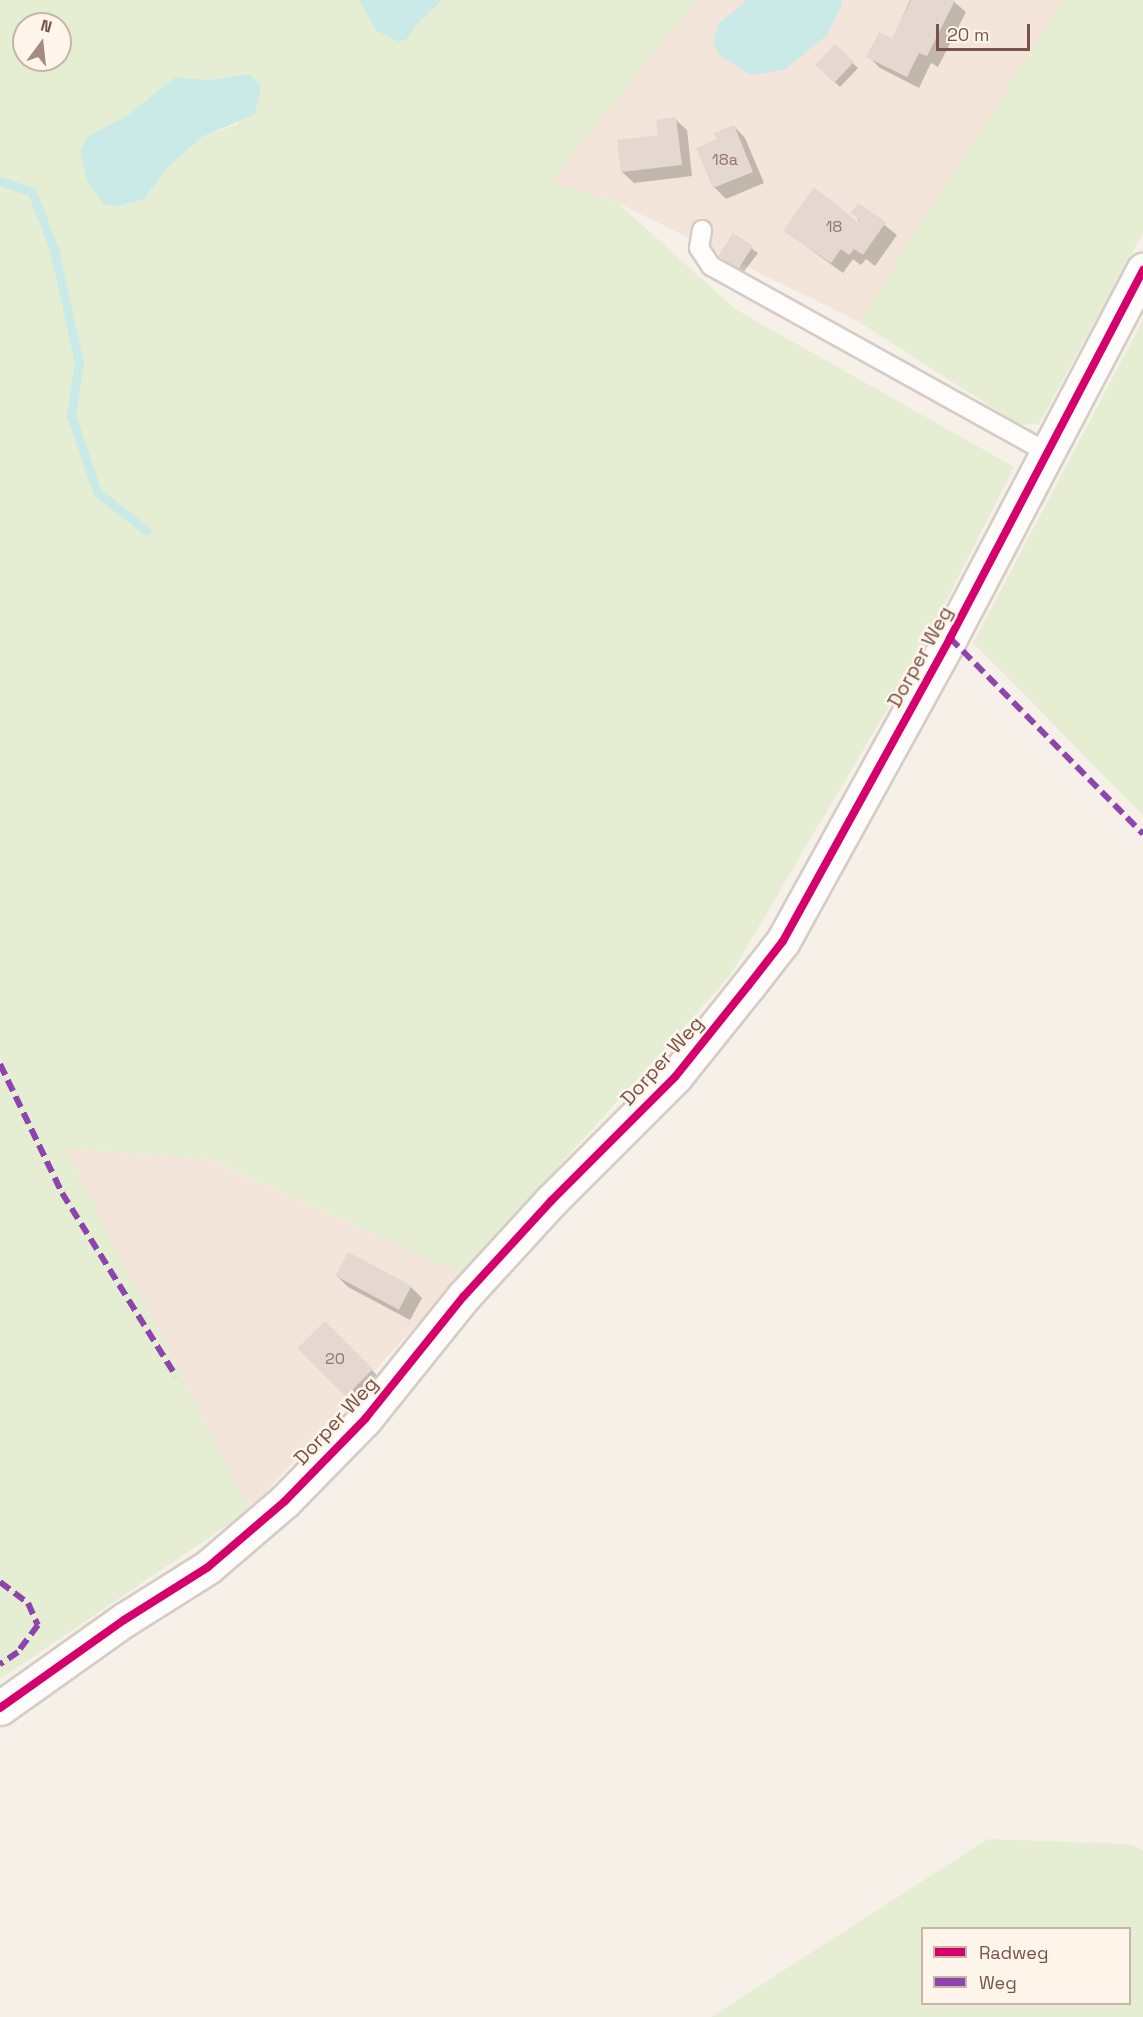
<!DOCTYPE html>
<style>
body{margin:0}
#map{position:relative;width:1143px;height:2017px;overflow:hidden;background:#f7f0e9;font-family:"Space Grotesk",sans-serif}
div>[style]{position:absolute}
.residential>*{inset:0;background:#f3e5d9}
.green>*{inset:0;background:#e5eed3}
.water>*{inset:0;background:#caeae8}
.shadow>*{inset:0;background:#0003;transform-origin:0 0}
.stream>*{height:9px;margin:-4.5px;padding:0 4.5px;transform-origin:4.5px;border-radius:4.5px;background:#caeae8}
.building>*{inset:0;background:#e4d8d0;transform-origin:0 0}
.roads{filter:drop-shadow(2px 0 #d6ccc6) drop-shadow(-2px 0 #d6ccc6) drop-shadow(0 2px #d6ccc6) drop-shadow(0 -2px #d6ccc6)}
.service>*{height:18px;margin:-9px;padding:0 9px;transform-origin:9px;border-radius:9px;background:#fefdfc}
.minor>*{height:33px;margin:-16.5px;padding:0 16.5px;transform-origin:16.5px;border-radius:16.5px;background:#fefdfc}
.quiet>*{height:6px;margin-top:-3px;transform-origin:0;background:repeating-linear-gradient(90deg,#8e44ad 0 12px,transparent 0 18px)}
.cycleway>*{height:8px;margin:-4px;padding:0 4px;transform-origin:4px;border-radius:4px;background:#d6006c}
span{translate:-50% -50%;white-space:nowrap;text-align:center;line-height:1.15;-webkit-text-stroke:5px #fff5eb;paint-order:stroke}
.number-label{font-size:16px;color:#94766c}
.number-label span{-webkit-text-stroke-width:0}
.street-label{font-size:20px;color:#775348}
.legend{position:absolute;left:921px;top:1927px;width:210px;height:78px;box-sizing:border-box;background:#fff5eb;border:2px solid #c9b4aa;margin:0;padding:8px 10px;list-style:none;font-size:18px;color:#775348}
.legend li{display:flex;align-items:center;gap:12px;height:30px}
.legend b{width:30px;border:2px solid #c9b4aa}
.north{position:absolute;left:12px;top:12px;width:60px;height:60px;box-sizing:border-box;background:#fff5eb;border:2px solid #c9b4aa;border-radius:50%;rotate:15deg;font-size:16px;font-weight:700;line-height:24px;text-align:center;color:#775348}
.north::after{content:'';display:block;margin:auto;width:21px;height:27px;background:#a48a80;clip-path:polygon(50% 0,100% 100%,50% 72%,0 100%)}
.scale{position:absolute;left:936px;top:24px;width:94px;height:27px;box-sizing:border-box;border:3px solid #775348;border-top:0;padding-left:8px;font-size:18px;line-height:21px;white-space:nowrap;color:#775348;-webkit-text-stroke:4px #fff5eb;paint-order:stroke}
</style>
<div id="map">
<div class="residential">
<i style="clip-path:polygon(696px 0,1064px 0,859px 322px,618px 203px,551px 182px)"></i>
<i style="clip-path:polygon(65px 1148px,208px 1159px,462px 1274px,250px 1510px)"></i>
</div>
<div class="green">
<i style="clip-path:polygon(evenodd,0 0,696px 0,551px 182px,618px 203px,735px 309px,1014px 467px,917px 659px,729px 977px,462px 1274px,209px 1159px,65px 1148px,250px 1510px,0 1679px,0 0,24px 24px,60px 24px,60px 60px,24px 60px,24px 24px,0 0,250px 74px,238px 124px,202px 137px,167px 168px,144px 199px,115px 207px,104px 204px,88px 136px,125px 117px,175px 77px,207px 80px,250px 74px)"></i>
<i style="clip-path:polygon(1064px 0,1143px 0,1143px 233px,1039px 424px,1019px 425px,859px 322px)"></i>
<i style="clip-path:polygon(1143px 320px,1143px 815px,973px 643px)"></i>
<i style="clip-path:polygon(evenodd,988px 1839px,1129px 1844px,1143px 1850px,1143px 2017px,711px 2017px,988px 1839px,922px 1928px,1130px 1928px,1130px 2004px,922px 2004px,922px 1928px)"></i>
</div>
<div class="water">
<i style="clip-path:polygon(359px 0,442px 0,415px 26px,408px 38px,399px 42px,377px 31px)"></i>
<i style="clip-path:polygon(747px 0,842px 0,842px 5px,827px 35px,784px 70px,751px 75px,720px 56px,713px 43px,719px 23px)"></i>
<i style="clip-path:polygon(250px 74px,261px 87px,255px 114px,202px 137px,167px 168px,144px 199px,115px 207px,104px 204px,87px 181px,80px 152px,88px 136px,125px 117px,175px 77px,207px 80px)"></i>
</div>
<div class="shadow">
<i style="clip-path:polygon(910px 0,952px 0,966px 12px,938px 67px,931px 63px,919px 88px,880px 68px,868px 56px,892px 40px)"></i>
<i style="left:835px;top:46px;width:32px;height:26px;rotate:44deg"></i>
<i style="clip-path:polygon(675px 119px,687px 130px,692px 176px,634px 183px,622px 172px)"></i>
<i style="clip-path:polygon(734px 126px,745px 138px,764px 183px,726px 199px,714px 187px)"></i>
<i style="clip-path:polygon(859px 205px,897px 235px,875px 266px,866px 259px,861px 265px,853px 259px,843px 273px,785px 231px,858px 224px)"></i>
<i style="left:734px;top:235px;width:30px;height:25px;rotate:37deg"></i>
<i style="clip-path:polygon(348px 1254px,411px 1287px,422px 1298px,410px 1320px,348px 1287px,337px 1276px)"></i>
<i style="left:325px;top:1323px;width:82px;height:36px;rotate:45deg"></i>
</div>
<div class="stream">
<i style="left:0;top:181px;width:34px;rotate:19deg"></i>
<i style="left:32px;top:192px;width:61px;rotate:68.9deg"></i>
<i style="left:54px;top:249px;width:117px;rotate:77.6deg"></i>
<i style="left:79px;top:363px;width:53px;rotate:98.7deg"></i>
<i style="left:71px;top:415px;width:81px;rotate:71.3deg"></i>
<i style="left:97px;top:492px;width:63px;rotate:38deg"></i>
</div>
<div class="building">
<i style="clip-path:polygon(911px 0,955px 0,927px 56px,919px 53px,907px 77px,866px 57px,879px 32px,892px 38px)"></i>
<i style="left:835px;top:44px;width:26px;height:29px;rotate:43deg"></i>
<i style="clip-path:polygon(676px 117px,682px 165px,621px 172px,617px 140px,658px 135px,656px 120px)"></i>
<i style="clip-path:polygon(734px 125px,753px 172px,713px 188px,696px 148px,717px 139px,714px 133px)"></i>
<i style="clip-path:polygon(814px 187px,858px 222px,860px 220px,851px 213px,858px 203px,886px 222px,863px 255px,854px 249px,849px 255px,841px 249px,831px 263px,783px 231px)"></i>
<i style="left:733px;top:233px;width:24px;height:27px;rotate:33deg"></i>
<i style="left:348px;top:1252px;width:72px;height:27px;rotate:28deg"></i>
<i style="left:325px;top:1321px;width:68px;height:39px;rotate:45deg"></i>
</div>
<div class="roads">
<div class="service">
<i style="left:702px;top:230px;width:18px;rotate:99deg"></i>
<i style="left:699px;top:248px;width:22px;rotate:56deg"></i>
<i style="left:711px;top:266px;width:384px;rotate:29deg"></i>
</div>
<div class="minor">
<i style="left:0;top:1708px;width:152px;rotate:-35.4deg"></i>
<i style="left:124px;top:1620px;width:99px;rotate:-32.2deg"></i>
<i style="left:208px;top:1567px;width:101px;rotate:-40.6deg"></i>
<i style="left:285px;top:1501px;width:115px;rotate:-45.7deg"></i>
<i style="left:365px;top:1419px;width:158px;rotate:-51.2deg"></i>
<i style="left:464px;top:1296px;width:129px;rotate:-47.5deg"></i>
<i style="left:551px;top:1201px;width:175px;rotate:-45deg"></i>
<i style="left:675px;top:1077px;width:117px;rotate:-51.3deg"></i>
<i style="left:748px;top:986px;width:57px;rotate:-52.1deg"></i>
<i style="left:783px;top:941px;width:346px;rotate:-61.1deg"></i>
<i style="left:950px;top:638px;width:416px;rotate:-62.3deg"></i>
</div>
</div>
<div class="quiet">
<i style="left:950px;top:638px;width:275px;rotate:45.4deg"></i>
<i style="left:0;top:1064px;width:143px;rotate:64.3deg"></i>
<i style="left:62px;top:1193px;width:216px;rotate:58.1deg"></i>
<i style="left:0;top:1582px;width:35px;rotate:37deg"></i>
<i style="left:28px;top:1603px;width:24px;rotate:66deg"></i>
<i style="left:38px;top:1625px;width:34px;rotate:127deg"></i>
<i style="left:18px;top:1652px;width:22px;rotate:146deg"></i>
</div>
<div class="cycleway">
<i style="left:0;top:1708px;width:152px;rotate:-35.4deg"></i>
<i style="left:124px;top:1620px;width:99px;rotate:-32.2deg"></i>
<i style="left:208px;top:1567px;width:101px;rotate:-40.6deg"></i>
<i style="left:285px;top:1501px;width:115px;rotate:-45.7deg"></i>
<i style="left:365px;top:1419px;width:158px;rotate:-51.2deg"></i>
<i style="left:464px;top:1296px;width:129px;rotate:-47.5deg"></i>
<i style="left:551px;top:1201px;width:175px;rotate:-45deg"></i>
<i style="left:675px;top:1077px;width:117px;rotate:-51.3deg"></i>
<i style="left:748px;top:986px;width:57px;rotate:-52.1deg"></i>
<i style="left:783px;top:941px;width:346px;rotate:-61.1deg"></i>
<i style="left:950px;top:638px;width:416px;rotate:-62.3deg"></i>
</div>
<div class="number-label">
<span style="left:725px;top:160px">18a</span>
<span style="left:834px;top:227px">18</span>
<span style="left:335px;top:1359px">20</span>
</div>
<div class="street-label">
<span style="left:920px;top:657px;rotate:-61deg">Dorper Weg</span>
<span style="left:662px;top:1061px;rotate:-48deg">Dorper Weg</span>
<span style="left:336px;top:1421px;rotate:-47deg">Dorper Weg</span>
</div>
<ul class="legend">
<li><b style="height:8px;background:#d6006c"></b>Radweg</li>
<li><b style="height:8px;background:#8e44ad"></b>Weg</li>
</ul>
<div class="north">N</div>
<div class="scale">20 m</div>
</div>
